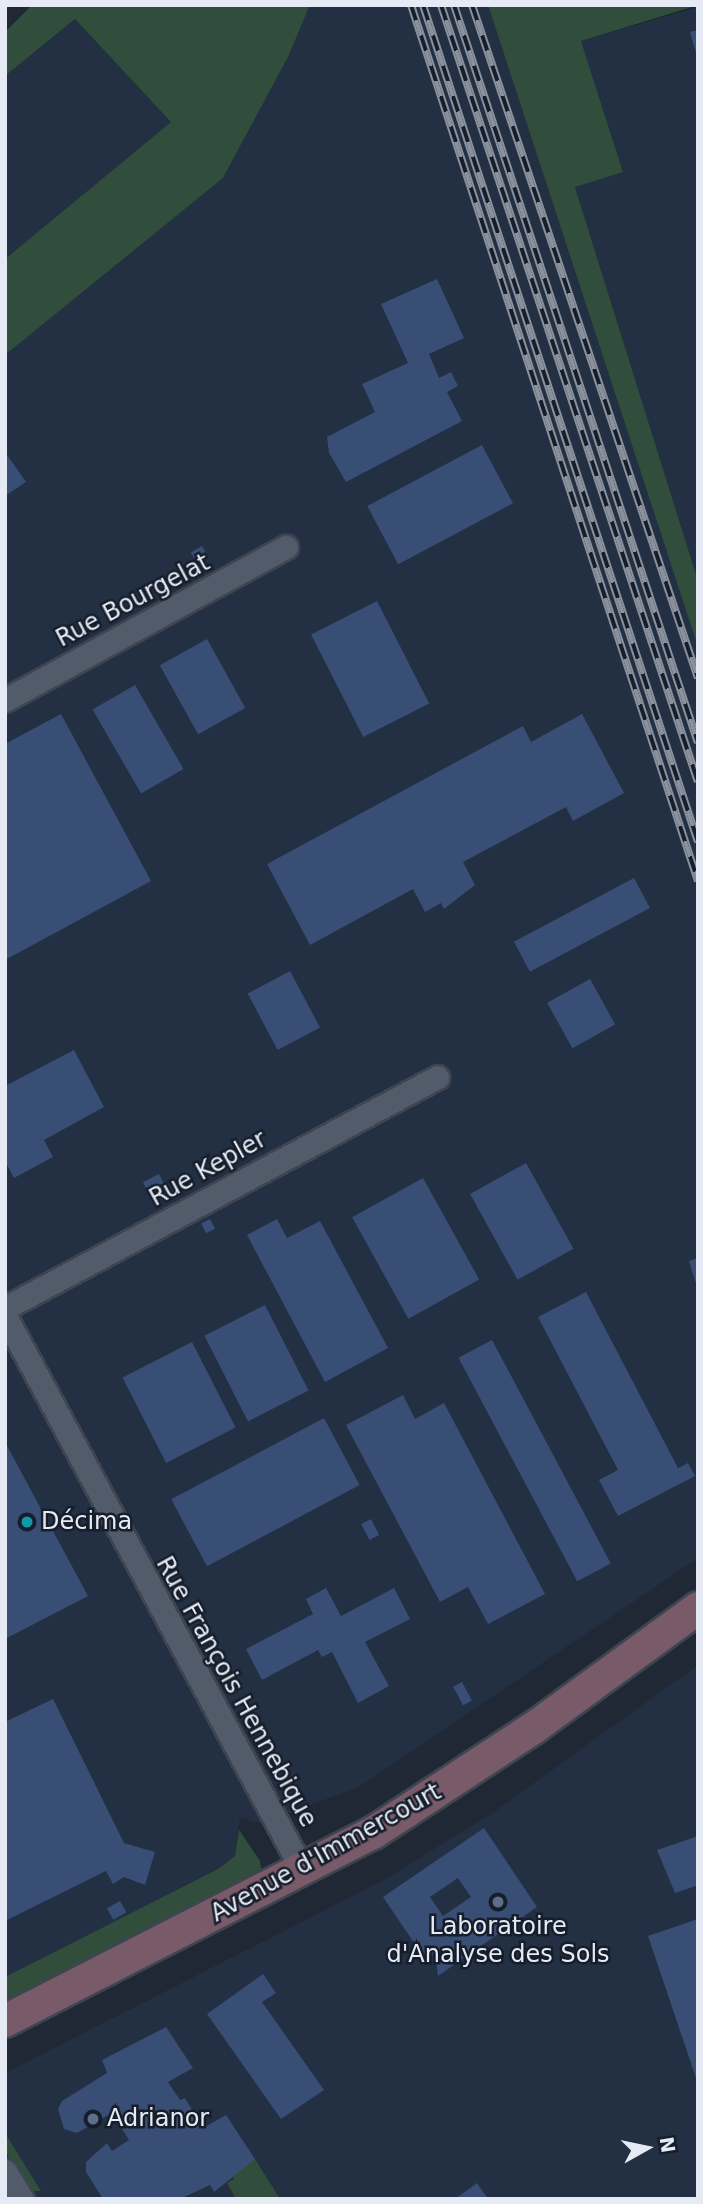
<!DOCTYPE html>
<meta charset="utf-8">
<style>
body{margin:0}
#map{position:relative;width:703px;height:2204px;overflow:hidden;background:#202835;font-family:"DejaVu Sans",sans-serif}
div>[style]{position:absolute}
.built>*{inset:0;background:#232f42}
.green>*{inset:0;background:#304e3b}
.building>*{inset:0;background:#384e74;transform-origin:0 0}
.roads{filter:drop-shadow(2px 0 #3e4551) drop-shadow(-2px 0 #3e4551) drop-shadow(0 2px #3e4551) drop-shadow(0 -2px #3e4551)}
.minor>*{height:23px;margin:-11.5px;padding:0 11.5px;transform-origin:11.5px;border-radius:11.5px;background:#525b6a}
.secondary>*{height:32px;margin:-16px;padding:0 16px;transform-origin:16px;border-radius:16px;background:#785a68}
.rail>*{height:8px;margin-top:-4px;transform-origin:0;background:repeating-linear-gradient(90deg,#161e2b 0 16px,#8a919c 0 32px);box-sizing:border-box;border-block:2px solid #8a919c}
.dots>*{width:19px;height:19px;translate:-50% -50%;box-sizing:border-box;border:4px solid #161e2b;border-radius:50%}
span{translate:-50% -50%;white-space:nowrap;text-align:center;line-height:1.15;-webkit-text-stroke:5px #161e2b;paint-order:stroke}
.street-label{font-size:24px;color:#e5eaf4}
.poi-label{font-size:24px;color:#e5eaf4}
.left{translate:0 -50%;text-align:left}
.frame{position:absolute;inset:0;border:7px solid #e5eaf4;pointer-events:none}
.north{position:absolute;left:612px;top:2113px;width:70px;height:70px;-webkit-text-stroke:5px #161e2b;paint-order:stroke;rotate:81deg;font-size:19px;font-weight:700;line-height:28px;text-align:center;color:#e5eaf4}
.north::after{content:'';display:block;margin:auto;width:24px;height:32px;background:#e5eaf4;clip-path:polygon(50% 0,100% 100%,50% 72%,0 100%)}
</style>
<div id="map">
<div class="built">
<i style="clip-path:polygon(310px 5px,488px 5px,698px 647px,698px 1558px,360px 1786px,262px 1824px,240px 1818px,235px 1856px,218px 1869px,5px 1977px,5px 355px,223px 178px,288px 57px)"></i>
<i style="clip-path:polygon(698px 7px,698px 581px,575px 186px,623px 171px,581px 41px)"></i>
<i style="clip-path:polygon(75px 19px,171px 122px,5px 259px,5px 76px)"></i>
<i style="clip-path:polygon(698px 1665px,698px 2199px,22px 2199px,5px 2171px,5px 2073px,382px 1881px,491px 1814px)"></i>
</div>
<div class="green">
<i style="clip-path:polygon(32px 5px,310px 5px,288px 57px,223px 178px,5px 355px,5px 259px,171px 122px,75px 19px,5px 76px,5px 32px)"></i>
<i style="clip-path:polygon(488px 5px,698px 5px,581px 41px,623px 172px,575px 187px,698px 581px,698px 647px)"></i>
<i style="clip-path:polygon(239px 1830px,260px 1861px,262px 1874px,5px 2008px,5px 1977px,218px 1869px,235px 1856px)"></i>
<i style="clip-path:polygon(5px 2133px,41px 2191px,30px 2191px,5px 2151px)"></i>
<i style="clip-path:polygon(255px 2159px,280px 2199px,236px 2199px,227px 2183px,234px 2179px,231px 2173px)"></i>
</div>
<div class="building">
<i style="clip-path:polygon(698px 30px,698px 55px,697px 56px,690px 32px)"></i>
<i style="clip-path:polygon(437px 279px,464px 338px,429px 354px,439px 378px,451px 372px,458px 386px,447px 392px,462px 421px,346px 482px,329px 453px,327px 437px,375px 412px,362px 384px,408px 363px,381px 304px)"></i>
<i style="left:482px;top:445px;width:66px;height:130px;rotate:62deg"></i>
<i style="clip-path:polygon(5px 452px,26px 482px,5px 496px)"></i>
<i style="left:202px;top:546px;width:8px;height:13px;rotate:60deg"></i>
<i style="left:377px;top:601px;width:115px;height:74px;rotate:63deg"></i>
<i style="left:207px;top:639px;width:79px;height:54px;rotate:61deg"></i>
<i style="left:135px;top:685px;width:97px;height:49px;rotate:60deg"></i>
<i style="clip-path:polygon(61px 714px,151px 881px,5px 960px,5px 744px)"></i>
<i style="clip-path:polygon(582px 714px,624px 793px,573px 821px,566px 807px,463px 862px,475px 885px,444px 909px,441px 903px,425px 912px,413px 889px,310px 945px,267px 864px,523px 726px,531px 742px)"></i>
<i style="left:634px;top:878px;width:34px;height:136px;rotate:62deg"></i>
<i style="left:290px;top:971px;width:64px;height:48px;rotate:62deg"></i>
<i style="left:590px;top:979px;width:52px;height:49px;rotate:61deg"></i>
<i style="clip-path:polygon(74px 1050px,104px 1107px,44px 1140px,53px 1157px,14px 1178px,5px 1161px,5px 1086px)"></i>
<i style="left:526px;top:1163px;width:98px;height:64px;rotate:61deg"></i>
<i style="left:159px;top:1174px;width:11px;height:18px;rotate:63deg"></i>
<i style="left:423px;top:1178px;width:116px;height:81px;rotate:61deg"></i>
<i style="left:210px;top:1219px;width:11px;height:10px;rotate:63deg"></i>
<i style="clip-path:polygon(277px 1219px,287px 1238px,320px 1221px,388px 1348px,325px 1382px,247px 1235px)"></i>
<i style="clip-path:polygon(698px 1258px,698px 1287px,697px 1287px,689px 1261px)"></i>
<i style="clip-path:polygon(586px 1292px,678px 1468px,688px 1463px,695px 1476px,618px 1516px,599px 1480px,618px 1470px,538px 1317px)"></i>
<i style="left:265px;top:1305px;width:96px;height:68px;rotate:63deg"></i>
<i style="left:492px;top:1340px;width:253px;height:38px;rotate:62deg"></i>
<i style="left:192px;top:1342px;width:96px;height:78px;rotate:63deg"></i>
<i style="clip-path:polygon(403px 1395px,415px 1419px,444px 1403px,545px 1594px,488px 1624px,468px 1587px,440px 1602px,346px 1425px)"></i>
<i style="left:324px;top:1418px;width:76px;height:173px;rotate:62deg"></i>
<i style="clip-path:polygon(5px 1442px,88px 1596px,5px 1639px)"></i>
<i style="left:371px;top:1519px;width:18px;height:11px;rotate:63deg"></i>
<i style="clip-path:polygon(326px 1588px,341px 1616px,394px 1588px,410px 1619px,365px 1642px,389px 1686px,358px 1703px,332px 1652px,322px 1657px,318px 1650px,262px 1680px,246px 1649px,313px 1614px,306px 1599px)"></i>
<i style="left:462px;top:1682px;width:21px;height:10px;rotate:62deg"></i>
<i style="clip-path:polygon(53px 1699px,124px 1843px,155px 1852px,145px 1885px,124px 1877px,113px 1884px,106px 1871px,5px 1921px,5px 1722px)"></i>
<i style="clip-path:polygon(evenodd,484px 1828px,537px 1907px,438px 1976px,435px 1954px,423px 1956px,383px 1897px,484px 1828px,458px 1878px,471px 1897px,443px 1916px,430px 1897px,458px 1878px)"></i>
<i style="clip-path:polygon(698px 1836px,698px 1891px,696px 1886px,675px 1893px,657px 1850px)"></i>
<i style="left:120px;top:1901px;width:13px;height:15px;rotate:61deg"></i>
<i style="clip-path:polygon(698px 1919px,698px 2080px,697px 2081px,648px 1936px)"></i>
<i style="clip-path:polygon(263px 1974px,276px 1993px,262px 2002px,324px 2090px,281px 2119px,207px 2014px)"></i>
<i style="clip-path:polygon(166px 2027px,193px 2068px,168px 2082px,180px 2100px,185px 2098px,203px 2128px,226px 2115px,255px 2159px,214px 2192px,210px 2185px,180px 2199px,103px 2199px,86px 2172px,86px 2162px,107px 2143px,112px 2151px,129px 2140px,112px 2113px,77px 2133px,64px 2129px,58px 2109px,62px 2101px,107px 2073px,102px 2060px)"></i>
<i style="clip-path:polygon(477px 2183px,488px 2199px,455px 2199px)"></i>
</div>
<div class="roads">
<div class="minor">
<i style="left:5px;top:700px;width:320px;rotate:-28.6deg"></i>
<i style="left:5px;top:1308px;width:490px;rotate:-28.1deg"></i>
<i style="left:5px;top:1316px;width:630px;rotate:61.77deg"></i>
<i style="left:5px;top:2171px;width:33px;rotate:59deg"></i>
</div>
<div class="secondary">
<i style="left:5px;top:2021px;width:413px;rotate:-27.1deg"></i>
<i style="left:373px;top:1833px;width:194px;rotate:-33.2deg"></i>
<i style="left:535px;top:1727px;width:202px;rotate:-36.1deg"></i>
</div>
</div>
<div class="rail">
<i style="left:411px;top:5px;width:922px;rotate:71.86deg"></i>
<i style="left:423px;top:5px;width:881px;rotate:71.81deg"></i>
<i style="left:441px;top:5px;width:818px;rotate:71.7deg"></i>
<i style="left:454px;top:5px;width:777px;rotate:71.7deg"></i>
<i style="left:472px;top:5px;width:710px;rotate:71.44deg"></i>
</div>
<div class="dots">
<i style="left:27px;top:1522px;background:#0f9aa8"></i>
<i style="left:498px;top:1902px;background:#5c6f8a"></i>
<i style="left:93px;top:2119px;background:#5c6f8a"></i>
</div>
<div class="street-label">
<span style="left:133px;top:601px;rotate:-28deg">Rue Bourgelat</span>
<span style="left:208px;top:1169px;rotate:-29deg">Rue Kepler</span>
<span style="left:236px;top:1692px;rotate:61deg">Rue François Hennebique</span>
<span style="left:326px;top:1853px;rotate:-29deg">Avenue d'Immercourt</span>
</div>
<div class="poi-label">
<span class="left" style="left:41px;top:1522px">Décima</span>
<span style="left:498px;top:1941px">Laboratoire<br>d'Analyse des Sols</span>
<span class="left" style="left:107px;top:2119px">Adrianor</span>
</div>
<div class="frame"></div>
<div class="north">N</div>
</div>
